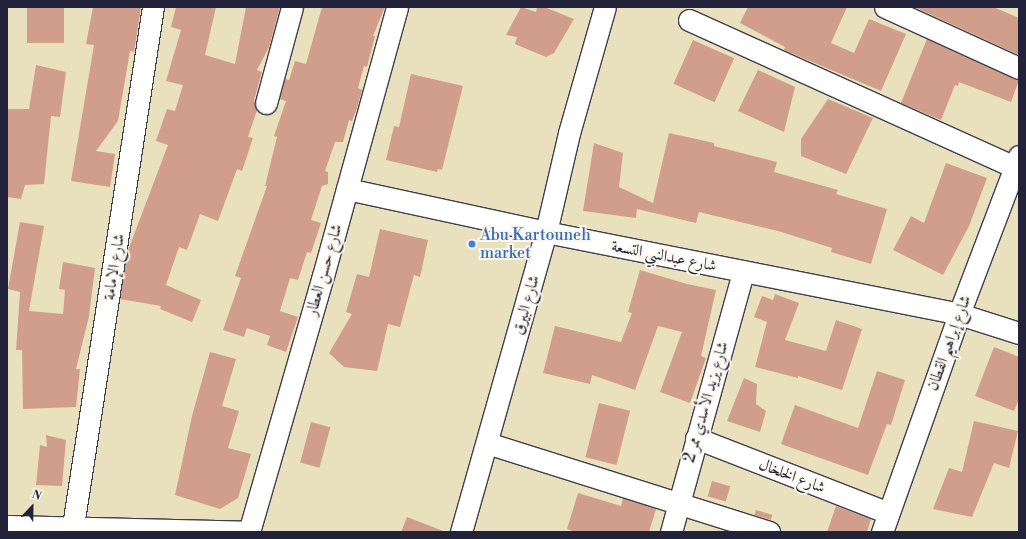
<!DOCTYPE html>
<meta charset="utf-8">
<style>
body{margin:0}
#map{position:relative;width:1026px;height:539px;overflow:hidden;background:#e9e1be;font-family:"Libre Bodoni",Amiri,serif}
div>[style]{position:absolute}
.building>*{inset:0;background:#d19e8c;transform-origin:0 0}
.roads{filter:drop-shadow(1px 0 #403f4f) drop-shadow(-1px 0 #403f4f) drop-shadow(0 1px #403f4f) drop-shadow(0 -1px #403f4f)}
.minor>*{height:21px;margin:-10.5px;padding:0 10.5px;transform-origin:10.5px;border-radius:10.5px;background:#fff}
.dots>*{width:11px;height:11px;translate:-50% -50%;box-sizing:border-box;border:2px solid #fbf7ec;border-radius:50%}
span{translate:-50% -50%;white-space:nowrap;text-align:center;line-height:1.15;-webkit-text-stroke:4px #fbf7ec;paint-order:stroke}
.shop-label{font-size:16px;color:#366cbe}
.left{translate:0 -50%;text-align:left}
.street-label{font-size:16px;color:#22223b}
.frame{position:absolute;inset:0;border:8px solid #22223b;pointer-events:none}
.north{position:absolute;left:12px;top:487px;width:40px;height:40px;-webkit-text-stroke:3px #fbf7ec;paint-order:stroke;rotate:22deg;font-size:11px;font-weight:700;line-height:16px;text-align:center;color:#22223b}
.north::after{content:'';display:block;margin:auto;width:14px;height:18px;background:#22223b;clip-path:polygon(50% 0,100% 100%,50% 72%,0 100%)}
</style>
<div id="map">
<div class="building">
<i style="left:27px;top:7px;width:37px;height:36px"></i>
<i style="clip-path:polygon(93px 7px,141px 7px,134px 52px,130px 51px,118px 121px,96px 151px,115px 154px,110px 187px,71px 181px,94px 45px,86px 44px)"></i>
<i style="clip-path:polygon(176px 7px,216px 7px,205px 55px,235px 64px,246px 7px,280px 7px,269px 47px,257px 70px,262px 72px,254px 100px,257px 110px,248px 137px,253px 138px,242px 171px,237px 169px,218px 221px,200px 214px,187px 250px,179px 247px,166px 285px,201px 300px,192px 322px,160px 309px,161px 306px,120px 299px,127px 253px,168px 145px,156px 141px,167px 109px,175px 111px,183px 85px,166px 81px,181px 30px,171px 27px)"></i>
<i style="clip-path:polygon(322px 7px,385px 7px,373px 36px,375px 36px,367px 67px,364px 66px,358px 88px,362px 90px,357px 108px,352px 121px,349px 120px,343px 142px,335px 142px,325px 171px,328px 172px,328px 184px,322px 186px,311px 220px,321px 223px,311px 253px,307px 252px,298px 280px,290px 278px,280px 311px,298px 317px,286px 352px,267px 345px,270px 336px,247px 328px,244px 337px,223px 330px,241px 278px,235px 276px,267px 186px,265px 186px,277px 137px,274px 136px,286px 101px,280px 99px,285px 79px,289px 80px,295px 61px,306px 64px)"></i>
<i style="clip-path:polygon(521px 7px,536px 12px,537px 7px,544px 7px,574px 19px,554px 53px,546px 57px,515px 44px,517px 37px,506px 35px)"></i>
<i style="clip-path:polygon(748px 7px,847px 7px,831px 43px,854px 53px,869px 19px,906px 34px,881px 91px,784px 50px,785px 47px,740px 23px)"></i>
<i style="clip-path:polygon(914px 7px,993px 7px,1019px 18px,1019px 55px)"></i>
<i style="clip-path:polygon(927px 39px,1019px 80px,1011px 102px,959px 82px,958px 86px,955px 85px,941px 120px,901px 103px)"></i>
<i style="left:693px;top:40px;width:45px;height:48px;rotate:24deg"></i>
<i style="clip-path:polygon(36px 65px,66px 72px,60px 117px,51px 116px,44px 184px,25px 185px,21px 199px,7px 197px,7px 109px,29px 109px)"></i>
<i style="clip-path:polygon(758px 70px,795px 87px,784px 132px,738px 111px)"></i>
<i style="clip-path:polygon(411px 74px,463px 86px,442px 170px,438px 169px,437px 172px,386px 160px,394px 126px,399px 127px)"></i>
<i style="clip-path:polygon(828px 99px,873px 118px,846px 174px,801px 156px,801px 139px)"></i>
<i style="clip-path:polygon(669px 133px,714px 143px,714px 146px,777px 162px,774px 172px,838px 190px,836px 194px,887px 209px,871px 264px,831px 252px,832px 248px,778px 231px,699px 212px,696px 223px,637px 209px,636px 218px,583px 211px,594px 143px,623px 153px,619px 187px,653px 203px)"></i>
<i style="clip-path:polygon(946px 163px,987px 178px,969px 226px,943px 275px,893px 250px,911px 216px,924px 223px)"></i>
<i style="clip-path:polygon(20px 222px,44px 226px,29px 311px,63px 314px,65px 290px,59px 289px,63px 262px,95px 268px,89px 316px,76px 369px,80px 369px,76px 407px,23px 409px,22px 350px,16px 350px,20px 292px,8px 289px)"></i>
<i style="clip-path:polygon(380px 229px,428px 240px,420px 277px,414px 275px,400px 327px,388px 324px,377px 371px,344px 367px,329px 353px,352px 314px,346px 312px,357px 274px,369px 277px)"></i>
<i style="clip-path:polygon(640px 270px,687px 284px,716px 290px,701px 356px,706px 358px,690px 403px,660px 392px,682px 332px,658px 326px,635px 390px,592px 375px,590px 384px,543px 373px,555px 326px,621px 342px,632px 313px,628px 312px)"></i>
<i style="clip-path:polygon(775px 294px,799px 303px,785px 340px,826px 351px,836px 320px,862px 329px,842px 390px,798px 376px,798px 378px,755px 367px,767px 322px,754px 317px,762px 296px,773px 300px)"></i>
<i style="clip-path:polygon(994px 347px,1019px 357px,1019px 399px,1014px 411px,975px 396px)"></i>
<i style="clip-path:polygon(210px 352px,236px 359px,222px 406px,239px 411px,228px 448px,251px 454px,238px 498px,220px 509px,175px 495px,192px 416px)"></i>
<i style="clip-path:polygon(877px 371px,905px 380px,891px 425px,887px 424px,868px 475px,781px 444px,795px 405px,858px 428px)"></i>
<i style="clip-path:polygon(744px 378px,757px 384px,756px 404px,766px 411px,760px 432px,727px 421px)"></i>
<i style="left:599px;top:403px;width:32px;height:56px;rotate:14deg"></i>
<i style="clip-path:polygon(974px 421px,1018px 431px,1009px 468px,994px 463px,972px 517px,933px 509px,949px 468px,962px 472px)"></i>
<i style="left:311px;top:422px;width:20px;height:42px;rotate:15deg"></i>
<i style="clip-path:polygon(46px 435px,66px 440px,62px 486px,36px 485px,40px 445px,47px 447px)"></i>
<i style="left:712px;top:481px;width:19px;height:16px;rotate:16deg"></i>
<i style="clip-path:polygon(578px 493px,621px 506px,623px 498px,656px 509px,649px 532px,576px 532px,567px 529px)"></i>
<i style="clip-path:polygon(836px 506px,871px 519px,867px 532px,827px 532px)"></i>
<i style="left:756px;top:510px;width:17px;height:5px;rotate:17deg"></i>
<i style="clip-path:polygon(407px 517px,443px 531px,443px 532px,401px 532px)"></i>
</div>
<div class="roads">
<div class="minor">
<i style="left:885px;top:7px;width:147px;rotate:24.5deg"></i>
<i style="left:689px;top:20px;width:358px;rotate:24.3deg"></i>
<i style="left:266px;top:103px;width:99px;rotate:-74.8deg"></i>
<i style="left:347px;top:189px;width:204px;rotate:12.2deg"></i>
<i style="left:546px;top:232px;width:421px;rotate:11.2deg"></i>
<i style="left:959px;top:314px;width:63px;rotate:17.6deg"></i>
<i style="left:696px;top:438px;width:206px;rotate:21.3deg"></i>
<i style="left:487px;top:443px;width:296px;rotate:17.5deg"></i>
<i style="left:7px;top:526px;width:240px;rotate:1.4deg"></i>
<i style="left:73px;top:526px;width:525px;rotate:-81.24deg"></i>
<i style="left:249px;top:532px;width:266px;rotate:-73.9deg"></i>
<i style="left:323px;top:276px;width:279px;rotate:-74.6deg"></i>
<i style="left:461px;top:532px;width:312px;rotate:-74.2deg"></i>
<i style="left:546px;top:232px;width:102px;rotate:-76.9deg"></i>
<i style="left:569px;top:133px;width:131px;rotate:-74.1deg"></i>
<i style="left:671px;top:532px;width:270px;rotate:-74.5deg"></i>
<i style="left:882px;top:532px;width:231px;rotate:-70.5deg"></i>
<i style="left:959px;top:314px;width:169px;rotate:-69.2deg"></i>
</div>
</div>
<div class="dots">
<i style="left:472px;top:244px;background:#3f7fe0"></i>
</div>
<div class="shop-label">
<span class="left" style="left:480px;top:244px">Abu Kartouneh<br>market</span>
</div>
<div class="street-label">
<span style="left:664px;top:256px;rotate:11deg">شارع عبدالنبي التسعة</span>
<span style="left:114px;top:267px;rotate:-81deg">شارع الإمامة</span>
<span style="left:324px;top:270px;rotate:-74deg">شارع حسن العطار</span>
<span style="left:526px;top:305px;rotate:-74deg">شارع البيرق</span>
<span style="left:949px;top:343px;rotate:-70deg">شارع إبراهيم القطان</span>
<span style="left:706px;top:402px;rotate:-74deg">شارع يزيد الأسدي ممر 2</span>
<span style="left:792px;top:476px;rotate:21deg">شارع الخلخال</span>
</div>
<div class="frame"></div>
<div class="north">N</div>
</div>
